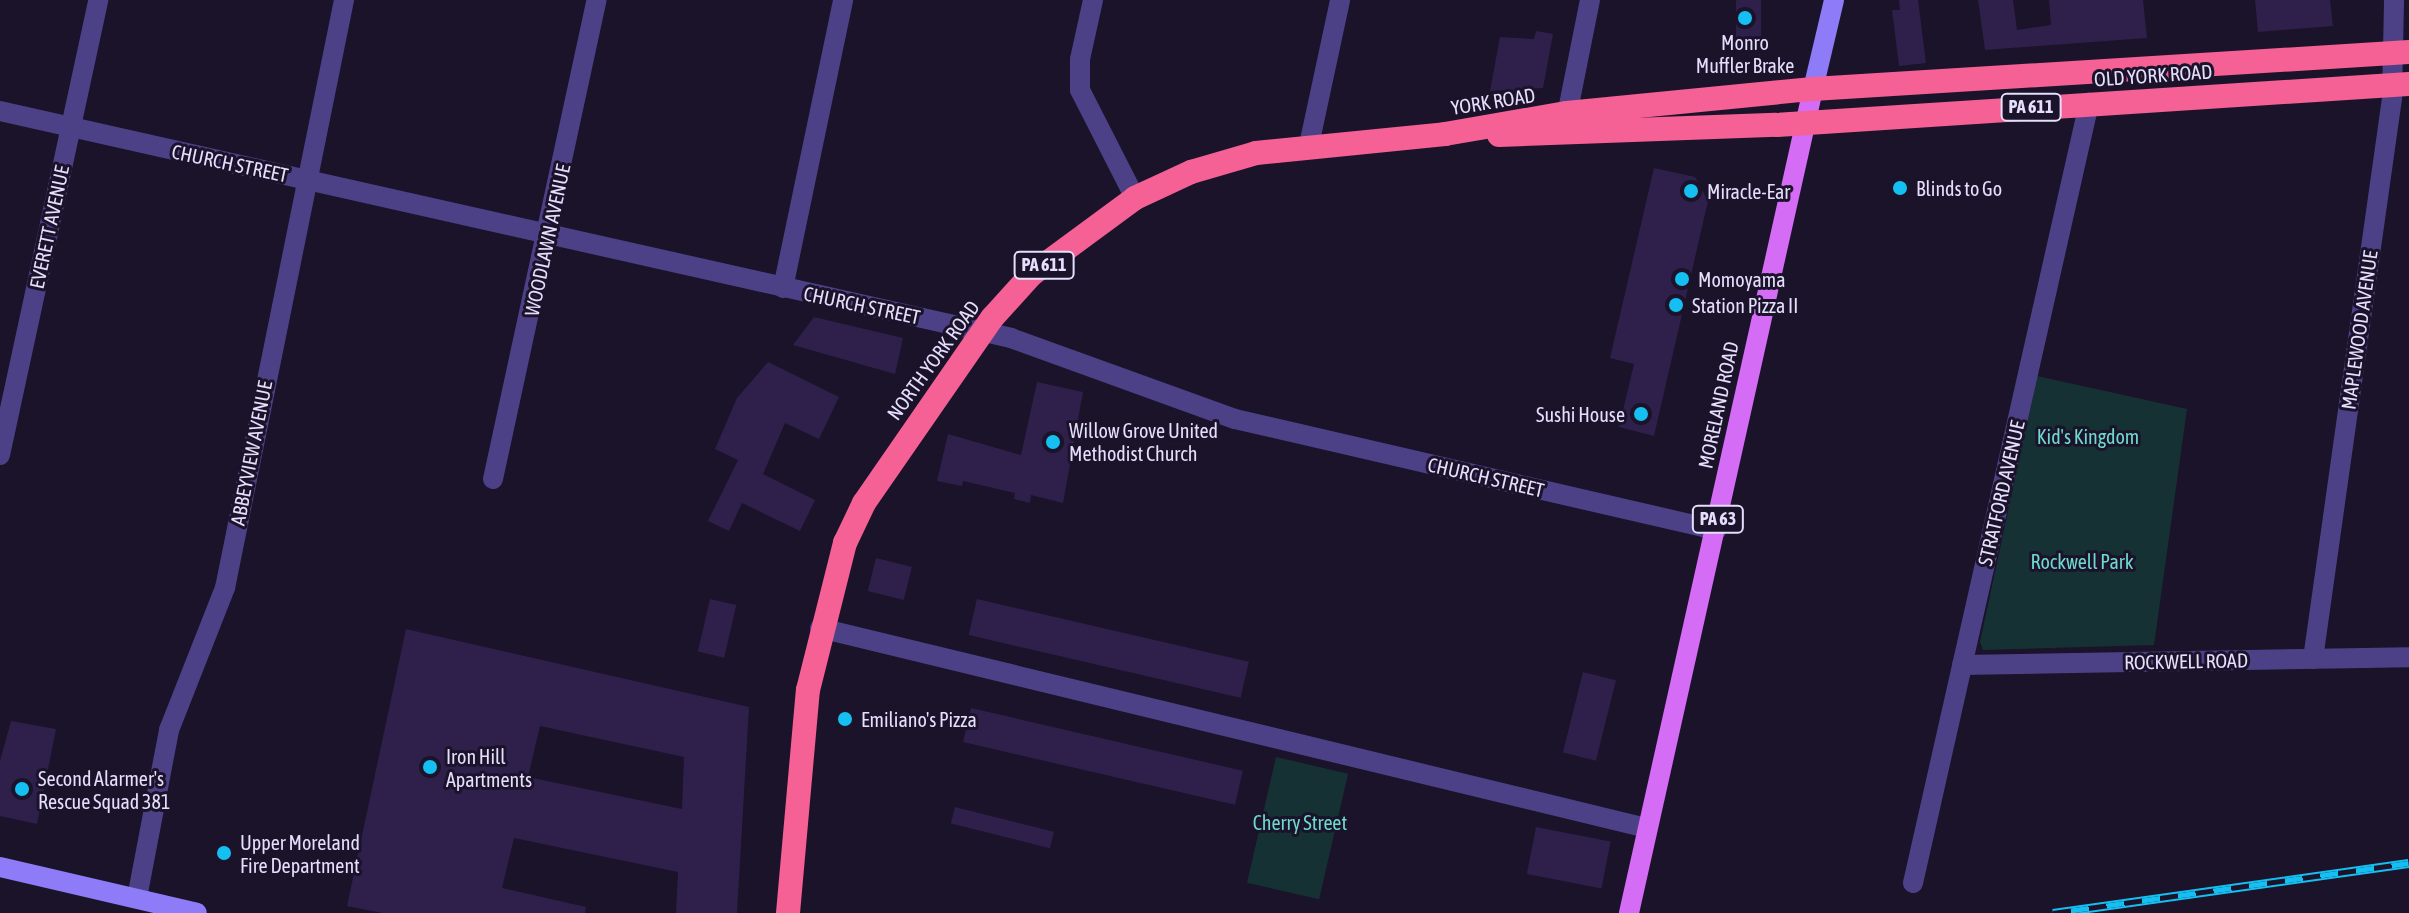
<!DOCTYPE html>
<style>
body{margin:0}
#map{position:relative;width:2409px;height:913px;overflow:hidden;background:#1a132a;font-family:"Asap Condensed",sans-serif}
div>[style]{position:absolute}
.green>*{inset:0;background:#163134;transform-origin:0 0}
.building>*{inset:0;background:#2e204a;transform-origin:0 0}
.street>*{height:20px;margin:-10px;padding:0 10px;transform-origin:10px;border-radius:10px;background:#4c4186}
.secondary>*{height:20px;margin:-10px;padding:0 10px;transform-origin:10px;border-radius:10px;background:#8e7bf7}
.primary>*{height:20px;margin:-10px;padding:0 10px;transform-origin:10px;border-radius:10px;background:#d46cf6}
.highway>*{height:24px;margin:-12px;padding:0 12px;transform-origin:12px;border-radius:12px;background:#f56095}
.rail>*{height:9px;margin-top:-4.5px;transform-origin:0;background:repeating-linear-gradient(90deg,#1a132a 0 18px,#16bff1 0 36px);box-sizing:border-box;border-block:2px solid #16bff1}
.dots>*{width:22px;height:22px;translate:-50% -50%;box-sizing:border-box;border:4px solid #1a132a;border-radius:50%}
span{translate:-50% -50%;white-space:nowrap;text-align:center;line-height:1.15;-webkit-text-stroke:6px #1a132a;paint-order:stroke}
.shield-label span{padding:2px 6px;background:#1a132a;border:2px solid;border-radius:6px;-webkit-text-stroke-width:0}
.shield-label{font-size:18px;color:#e5defd;font-weight:700}
.poi-label{font-size:20px;color:#e5defd}
.left{translate:0 -50%;text-align:left}
.right{translate:-100% -50%;text-align:right}
.street-label{font-size:20px;color:#e5defd}
.park-label{font-size:20px;color:#6ddacd}
</style>
<div id="map">
<div class="green">
<i style="clip-path:polygon(2037px 376px,2187px 409px,2154px 645px,1983px 650px,1980px 642px)"></i>
<i style="left:1276px;top:757px;width:74px;height:129px;rotate:13deg"></i>
</div>
<div class="building">
<i style="left:1736px;top:0;width:25px;height:37px"></i>
<i style="clip-path:polygon(1899px 0,1918px 0,1926px 63px,1899px 66px,1892px 10px,1900px 10px)"></i>
<i style="clip-path:polygon(1978px 0,2013px 0,2017px 30px,2051px 25px,2049px 0,2143px 0,2147px 38px,1985px 50px)"></i>
<i style="clip-path:polygon(2255px 0,2330px 0,2333px 26px,2258px 32px)"></i>
<i style="clip-path:polygon(1536px 31px,1553px 34px,1543px 88px,1490px 91px,1500px 37px,1534px 39px)"></i>
<i style="clip-path:polygon(1654px 168px,1695px 177px,1708px 201px,1654px 436px,1619px 427px,1634px 364px,1610px 358px)"></i>
<i style="clip-path:polygon(814px 317px,903px 338px,895px 374px,793px 345px)"></i>
<i style="clip-path:polygon(768px 362px,839px 397px,819px 439px,785px 423px,763px 474px,815px 500px,800px 531px,742px 503px,729px 531px,708px 521px,738px 460px,715px 449px,737px 398px)"></i>
<i style="clip-path:polygon(1037px 382px,1083px 392px,1063px 503px,1031px 495px,1030px 503px,1014px 499px,1015px 493px,963px 481px,962px 486px,937px 481px,948px 434px,1021px 455px)"></i>
<i style="left:876px;top:558px;width:37px;height:34px;rotate:14deg"></i>
<i style="left:710px;top:599px;width:27px;height:54px;rotate:13deg"></i>
<i style="left:977px;top:599px;width:279px;height:37px;rotate:13deg"></i>
<i style="clip-path:polygon(evenodd,406px 629px,749px 707px,737px 913px,676px 913px,678px 872px,514px 838px,502px 888px,586px 907px,585px 913px,382px 913px,347px 906px,406px 629px,540px 726px,684px 757px,682px 809px,528px 777px,540px 726px)"></i>
<i style="left:1583px;top:672px;width:34px;height:83px;rotate:14deg"></i>
<i style="left:971px;top:708px;width:279px;height:35px;rotate:13deg"></i>
<i style="clip-path:polygon(11px 721px,56px 729px,37px 824px,0 816px,0 761px)"></i>
<i style="left:955px;top:807px;width:102px;height:17px;rotate:14deg"></i>
<i style="left:1536px;top:827px;width:76px;height:48px;rotate:11deg"></i>
</div>
<div class="street">
<i style="left:1093px;top:0;width:60px;rotate:102.4deg"></i>
<i style="left:1080px;top:59px;width:31px;rotate:90deg"></i>
<i style="left:1080px;top:90px;width:121px;rotate:63deg"></i>
<i style="left:0;top:111px;width:1036px;rotate:12.65deg"></i>
<i style="left:1011px;top:338px;width:238px;rotate:19.9deg"></i>
<i style="left:1235px;top:419px;width:494px;rotate:13deg"></i>
<i style="left:1565px;top:125px;width:127px;rotate:-78.7deg"></i>
<i style="left:1309px;top:145px;width:148px;rotate:-77.9deg"></i>
<i style="left:783px;top:288px;width:294px;rotate:-78.2deg"></i>
<i style="left:0;top:455px;width:465px;rotate:-77.8deg"></i>
<i style="left:493px;top:479px;width:490px;rotate:-77.8deg"></i>
<i style="left:820px;top:628px;width:851px;rotate:13.6deg"></i>
<i style="left:2313px;top:659px;width:567px;rotate:-81.98deg"></i>
<i style="left:2392px;top:98px;width:98px;rotate:-88.8deg"></i>
<i style="left:1962px;top:665px;width:447px;rotate:-1deg"></i>
<i style="left:1913px;top:883px;width:800px;rotate:-77.28deg"></i>
<i style="left:137px;top:898px;width:171px;rotate:-79.2deg"></i>
<i style="left:169px;top:730px;width:153px;rotate:-68.5deg"></i>
<i style="left:225px;top:588px;width:600px;rotate:-78.56deg"></i>
</div>
<div class="secondary">
<i style="left:1813px;top:89px;width:91px;rotate:-76.7deg"></i>
<i style="left:0;top:867px;width:202px;rotate:13.1deg"></i>
</div>
<div class="primary">
<i style="left:1629px;top:913px;width:844px;rotate:-77.41deg"></i>
</div>
<div class="highway">
<i style="left:1499px;top:135px;width:277px;rotate:-2.1deg"></i>
<i style="left:1776px;top:125px;width:634px;rotate:-3.71deg"></i>
<i style="left:788px;top:913px;width:224px;rotate:-84.9deg"></i>
<i style="left:808px;top:690px;width:152px;rotate:-75.9deg"></i>
<i style="left:845px;top:543px;width:44px;rotate:-64.6deg"></i>
<i style="left:864px;top:503px;width:226px;rotate:-55.3deg"></i>
<i style="left:993px;top:317px;width:58px;rotate:-47.8deg"></i>
<i style="left:1032px;top:274px;width:128px;rotate:-36.4deg"></i>
<i style="left:1135px;top:198px;width:62px;rotate:-24.9deg"></i>
<i style="left:1191px;top:172px;width:68px;rotate:-16.3deg"></i>
<i style="left:1256px;top:153px;width:190px;rotate:-5.7deg"></i>
<i style="left:1445px;top:134px;width:124px;rotate:-9.8deg"></i>
<i style="left:1567px;top:113px;width:247px;rotate:-5.6deg"></i>
<i style="left:1813px;top:89px;width:597px;rotate:-3.55deg"></i>
</div>
<div class="rail">
<i style="left:2053px;top:913px;width:359px;rotate:-8deg"></i>
</div>
<div class="dots">
<i style="left:1745px;top:18px;background:#16bff1"></i>
<i style="left:1900px;top:188px;background:#16bff1"></i>
<i style="left:1691px;top:191px;background:#16bff1"></i>
<i style="left:1682px;top:279px;background:#16bff1"></i>
<i style="left:1676px;top:305px;background:#16bff1"></i>
<i style="left:1641px;top:414px;background:#16bff1"></i>
<i style="left:1053px;top:442px;background:#16bff1"></i>
<i style="left:845px;top:719px;background:#16bff1"></i>
<i style="left:430px;top:767px;background:#16bff1"></i>
<i style="left:22px;top:789px;background:#16bff1"></i>
<i style="left:224px;top:853px;background:#16bff1"></i>
</div>
<div class="shield-label">
<span style="left:2031px;top:107px">PA 611</span>
<span style="left:1044px;top:265px">PA 611</span>
<span style="left:1718px;top:519px">PA 63</span>
</div>
<div class="poi-label">
<span style="left:1745px;top:54px">Monro<br>Muffler Brake</span>
<span class="left" style="left:1916px;top:188px">Blinds to Go</span>
<span class="left" style="left:1707px;top:191px">Miracle-Ear</span>
<span class="left" style="left:1698px;top:279px">Momoyama</span>
<span class="left" style="left:1692px;top:305px">Station Pizza II</span>
<span class="right" style="left:1625px;top:414px">Sushi House</span>
<span class="left" style="left:1069px;top:442px">Willow Grove United<br>Methodist Church</span>
<span class="left" style="left:861px;top:719px">Emiliano's Pizza</span>
<span class="left" style="left:446px;top:768px">Iron Hill<br>Apartments</span>
<span class="left" style="left:38px;top:790px">Second Alarmer's<br>Rescue Squad 381</span>
<span class="left" style="left:240px;top:854px">Upper Moreland<br>Fire Department</span>
</div>
<div class="street-label">
<span style="left:2153px;top:75px;rotate:-4deg">OLD YORK ROAD</span>
<span style="left:1493px;top:101px;rotate:-9deg">YORK ROAD</span>
<span style="left:230px;top:163px;rotate:12deg">CHURCH STREET</span>
<span style="left:49px;top:227px;rotate:-78deg">EVERETT AVENUE</span>
<span style="left:547px;top:240px;rotate:-78deg">WOODLAWN AVENUE</span>
<span style="left:862px;top:305px;rotate:12deg">CHURCH STREET</span>
<span style="left:2359px;top:330px;rotate:-82deg">MAPLEWOOD AVENUE</span>
<span style="left:933px;top:360px;rotate:-54deg">NORTH YORK ROAD</span>
<span style="left:1718px;top:405px;rotate:-78deg">MORELAND ROAD</span>
<span style="left:251px;top:453px;rotate:-79deg">ABBEYVIEW AVENUE</span>
<span style="left:1486px;top:477px;rotate:13deg">CHURCH STREET</span>
<span style="left:2001px;top:493px;rotate:-77deg">STRATFORD AVENUE</span>
<span style="left:2186px;top:661px;rotate:-1deg">ROCKWELL ROAD</span>
</div>
<div class="park-label">
<span style="left:2088px;top:436px">Kid's Kingdom</span>
<span style="left:2082px;top:561px">Rockwell Park</span>
<span style="left:1300px;top:822px">Cherry Street</span>
</div>
</div>
